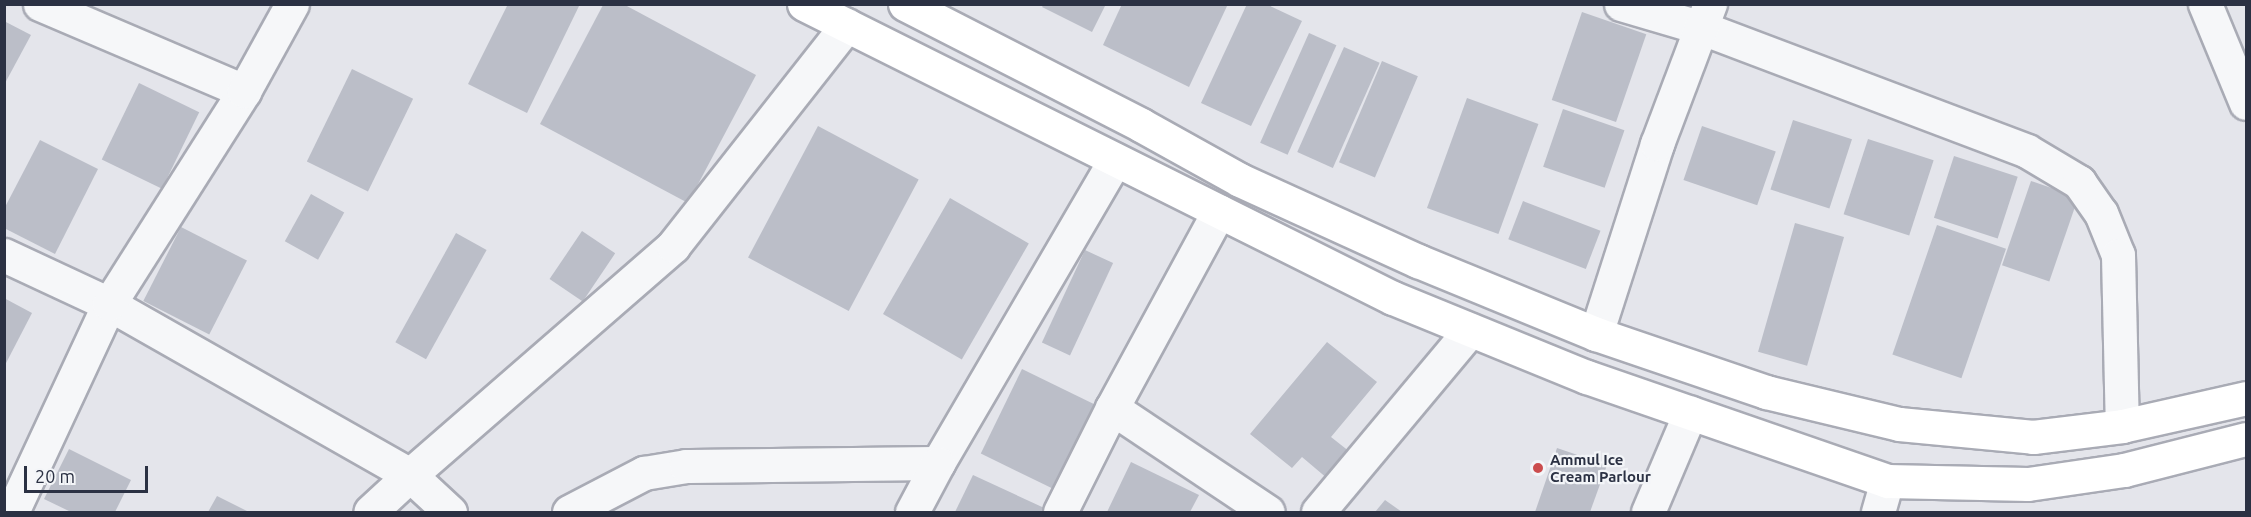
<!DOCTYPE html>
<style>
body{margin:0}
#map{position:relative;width:2251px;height:517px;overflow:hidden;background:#e4e5eb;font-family:Ubuntu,sans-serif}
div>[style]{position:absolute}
.building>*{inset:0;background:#bbbec8;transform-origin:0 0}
.roads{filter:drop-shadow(2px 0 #a9abb5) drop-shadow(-2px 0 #a9abb5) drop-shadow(0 2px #a9abb5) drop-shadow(0 -2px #a9abb5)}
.minor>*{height:33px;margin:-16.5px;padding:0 16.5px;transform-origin:16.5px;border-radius:16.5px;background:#f6f7f9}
.trunk>*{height:33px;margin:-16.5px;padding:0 16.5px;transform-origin:16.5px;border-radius:16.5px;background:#fff}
.dots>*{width:16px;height:16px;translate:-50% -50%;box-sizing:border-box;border:3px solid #f3f5f8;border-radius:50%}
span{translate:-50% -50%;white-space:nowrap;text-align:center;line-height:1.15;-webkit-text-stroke:4.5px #f3f5f8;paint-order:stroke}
.poi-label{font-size:15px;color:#2b3143;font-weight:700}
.left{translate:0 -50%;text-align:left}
.frame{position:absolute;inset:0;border:6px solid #2b3143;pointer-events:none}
.scale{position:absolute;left:24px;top:466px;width:124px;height:27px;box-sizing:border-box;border:3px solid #2b3143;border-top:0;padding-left:8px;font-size:18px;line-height:21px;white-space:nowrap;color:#2b3143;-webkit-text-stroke:4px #f3f5f8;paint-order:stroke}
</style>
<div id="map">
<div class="building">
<i style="clip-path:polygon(508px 4px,580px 4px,527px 113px,468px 84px)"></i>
<i style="clip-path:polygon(1044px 4px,1106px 4px,1092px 32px,1042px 7px)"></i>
<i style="clip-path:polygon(1122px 4px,1228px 4px,1189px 87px,1103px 45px)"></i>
<i style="clip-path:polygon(1247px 4px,1266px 4px,1302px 21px,1251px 126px,1201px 103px)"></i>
<i style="clip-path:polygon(603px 5px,625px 5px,756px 75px,688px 203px,540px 124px)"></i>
<i style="left:1582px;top:12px;width:68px;height:93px;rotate:19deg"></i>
<i style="clip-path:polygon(4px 21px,31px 35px,4px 85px)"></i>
<i style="left:1309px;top:33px;width:30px;height:120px;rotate:24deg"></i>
<i style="left:1344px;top:47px;width:39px;height:115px;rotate:24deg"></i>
<i style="left:1382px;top:61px;width:39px;height:110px;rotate:23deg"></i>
<i style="left:352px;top:69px;width:68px;height:103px;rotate:26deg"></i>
<i style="left:139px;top:83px;width:67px;height:85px;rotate:26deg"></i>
<i style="left:1467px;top:98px;width:76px;height:117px;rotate:20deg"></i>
<i style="left:1563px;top:109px;width:65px;height:61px;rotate:19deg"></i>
<i style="left:1793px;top:120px;width:62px;height:73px;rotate:18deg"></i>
<i style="left:818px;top:126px;width:114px;height:149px;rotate:28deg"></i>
<i style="left:1702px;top:126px;width:78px;height:57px;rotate:19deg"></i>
<i style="left:1868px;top:139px;width:69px;height:79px;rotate:18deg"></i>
<i style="clip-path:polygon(40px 140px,98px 169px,55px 254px,4px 228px,4px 209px)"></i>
<i style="left:1954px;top:156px;width:67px;height:65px;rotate:18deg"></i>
<i style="left:2031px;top:181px;width:50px;height:89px;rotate:19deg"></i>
<i style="left:311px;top:194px;width:38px;height:54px;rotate:29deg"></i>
<i style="left:950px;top:198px;width:91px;height:134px;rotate:30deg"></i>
<i style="left:1523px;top:201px;width:83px;height:41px;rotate:21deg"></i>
<i style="left:1795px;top:223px;width:51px;height:134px;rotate:16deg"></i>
<i style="left:1937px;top:225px;width:73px;height:137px;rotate:19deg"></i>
<i style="left:181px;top:227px;width:74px;height:83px;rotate:27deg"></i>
<i style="left:582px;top:231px;width:40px;height:58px;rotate:34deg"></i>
<i style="left:456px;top:233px;width:35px;height:125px;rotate:29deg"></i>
<i style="left:1085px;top:250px;width:31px;height:102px;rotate:25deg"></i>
<i style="clip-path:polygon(4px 298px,32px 313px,4px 367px)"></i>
<i style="clip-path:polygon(1327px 342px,1377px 382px,1331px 437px,1350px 452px,1328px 479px,1302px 457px,1292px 468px,1250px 434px)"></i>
<i style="left:1022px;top:369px;width:85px;height:94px;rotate:26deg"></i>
<i style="clip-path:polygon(1557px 448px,1607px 465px,1590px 512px,1535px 512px)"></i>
<i style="clip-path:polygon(69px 449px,131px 480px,115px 512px,71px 512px,44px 499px)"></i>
<i style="clip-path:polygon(1131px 462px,1199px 495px,1190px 512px,1107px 512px)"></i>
<i style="clip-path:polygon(973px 475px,1053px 512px,955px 512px)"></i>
<i style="clip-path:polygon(217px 496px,249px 512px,208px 512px)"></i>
<i style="clip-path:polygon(1385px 500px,1402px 512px,1375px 512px)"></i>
</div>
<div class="roads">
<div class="minor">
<i style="left:40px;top:4px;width:222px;rotate:23.1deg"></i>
<i style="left:1621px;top:4px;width:84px;rotate:16.5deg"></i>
<i style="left:1702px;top:28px;width:347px;rotate:20.7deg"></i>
<i style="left:2027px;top:151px;width:61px;rotate:30.8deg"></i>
<i style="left:2079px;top:182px;width:38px;rotate:55deg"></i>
<i style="left:2101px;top:213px;width:45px;rotate:68deg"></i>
<i style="left:2118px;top:255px;width:171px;rotate:88.7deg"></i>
<i style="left:2205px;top:4px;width:107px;rotate:67.5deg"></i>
<i style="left:4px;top:255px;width:116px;rotate:25deg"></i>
<i style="left:109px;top:304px;width:346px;rotate:29.6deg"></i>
<i style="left:410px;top:475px;width:54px;rotate:137.2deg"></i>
<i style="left:1596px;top:334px;width:200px;rotate:-72.2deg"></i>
<i style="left:1657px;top:144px;width:150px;rotate:-69.3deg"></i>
<i style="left:1112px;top:408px;width:187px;rotate:33.7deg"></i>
<i style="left:12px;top:512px;width:230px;rotate:-65deg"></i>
<i style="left:109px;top:304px;width:252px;rotate:-57.6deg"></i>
<i style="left:244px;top:91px;width:99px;rotate:-61.1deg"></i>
<i style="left:450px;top:512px;width:54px;rotate:-137.2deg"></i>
<i style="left:410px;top:475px;width:349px;rotate:-41deg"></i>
<i style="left:673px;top:246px;width:281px;rotate:-51.8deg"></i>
<i style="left:569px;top:512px;width:85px;rotate:-27.5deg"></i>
<i style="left:644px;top:473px;width:43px;rotate:-9.5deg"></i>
<i style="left:686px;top:466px;width:252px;rotate:-0.7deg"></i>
<i style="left:938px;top:463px;width:351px;rotate:-59.7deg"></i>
<i style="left:912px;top:512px;width:55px;rotate:-62deg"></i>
<i style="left:1060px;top:512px;width:116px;rotate:-63.4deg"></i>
<i style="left:1112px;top:408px;width:224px;rotate:-61.5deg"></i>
<i style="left:1318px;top:512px;width:237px;rotate:-50.1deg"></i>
<i style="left:1648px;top:512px;width:108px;rotate:-67deg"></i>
<i style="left:1878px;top:512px;width:32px;rotate:-74deg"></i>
</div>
<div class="trunk">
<i style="left:804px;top:4px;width:658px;rotate:26.53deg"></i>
<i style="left:1393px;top:298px;width:209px;rotate:22.2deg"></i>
<i style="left:1587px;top:377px;width:318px;rotate:19.1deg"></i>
<i style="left:1887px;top:481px;width:141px;rotate:1.2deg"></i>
<i style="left:2028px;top:484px;width:97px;rotate:-8.3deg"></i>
<i style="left:2124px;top:470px;width:126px;rotate:-14.3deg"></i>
<i style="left:905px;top:4px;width:265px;rotate:27.1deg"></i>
<i style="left:1141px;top:125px;width:113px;rotate:29.1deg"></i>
<i style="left:1240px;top:180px;width:196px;rotate:24.5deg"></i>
<i style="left:1418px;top:261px;width:192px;rotate:22.3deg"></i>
<i style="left:1596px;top:334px;width:180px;rotate:18.8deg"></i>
<i style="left:1766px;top:392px;width:137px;rotate:13.5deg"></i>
<i style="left:1899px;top:424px;width:135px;rotate:5.5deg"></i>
<i style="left:2033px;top:437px;width:90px;rotate:-7deg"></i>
<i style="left:2122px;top:426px;width:127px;rotate:-12.7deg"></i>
</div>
</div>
<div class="dots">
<i style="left:1538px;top:468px;background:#cb4d4e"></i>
</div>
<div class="poi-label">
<span class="left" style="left:1550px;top:468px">Ammul Ice<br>Cream Parlour</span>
</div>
<div class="frame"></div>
<div class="scale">20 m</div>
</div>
